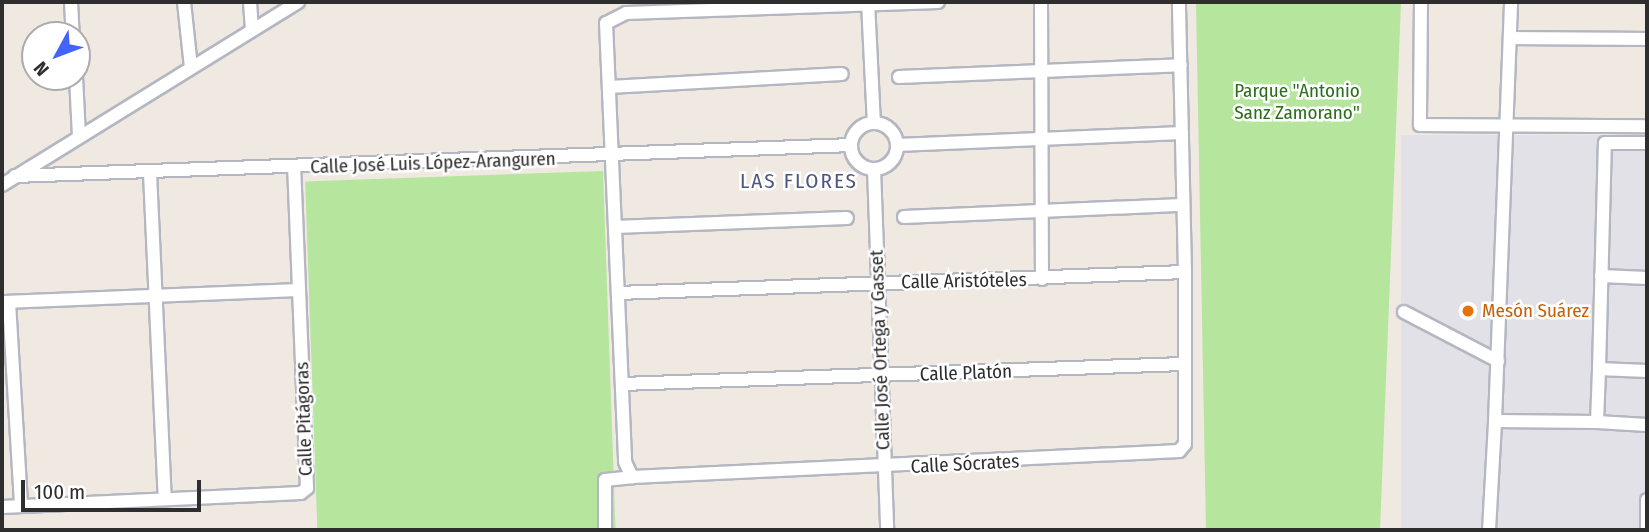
<!DOCTYPE html>
<meta charset="utf-8">
<style>
body{margin:0}
#map{position:relative;width:1649px;height:532px;overflow:hidden;background:#efe9e1;font-family:"Fira Sans Condensed",sans-serif}
div>[style]{position:absolute}
.industrial>*{inset:0;background:#e3e1e8;transform-origin:0 0}
.green>*{inset:0;background:#b6e59e;transform-origin:0 0}
.roads{filter:drop-shadow(2px 0 #b4b7c1) drop-shadow(-2px 0 #b4b7c1) drop-shadow(0 2px #b4b7c1) drop-shadow(0 -2px #b4b7c1)}
.minor>*{height:12px;margin:-6px;padding:0 6px;transform-origin:6px;border-radius:6px;background:#fff}
.minor>.ring{margin:-6px;padding:0;box-sizing:content-box;background:none;border:12px solid #fff;border-radius:50%}
.dots>*{width:19px;height:19px;translate:-50% -50%;box-sizing:border-box;border:4px solid #fff;border-radius:50%}
span{translate:-50% -50%;white-space:nowrap;text-align:center;line-height:1.15;-webkit-text-stroke:5px #fff;paint-order:stroke}
.park-label{font-size:19px;color:#2c6e1b}
.street-label{font-size:19px;color:#2e2e2e}
.food-label{font-size:19px;color:#c56008}
.left{translate:0 -50%;text-align:left}
.neighbourhood-label{font-size:21px;color:#4d5680;letter-spacing:2px}
.frame{position:absolute;inset:0;border:4px solid #2e2e2e;pointer-events:none}
.north{position:absolute;left:21px;top:21px;width:70px;height:70px;box-sizing:border-box;background:#fff;border:2px solid #ababab;border-radius:50%;rotate:229deg;font-size:19px;font-weight:700;line-height:28px;text-align:center;color:#2e2e2e}
.north::after{content:'';display:block;margin:auto;width:24px;height:32px;background:#4264fb;clip-path:polygon(50% 0,100% 100%,50% 72%,0 100%)}
.scale{position:absolute;left:21px;top:480px;width:180px;height:32px;box-sizing:border-box;border:4px solid #2e2e2e;border-top:0;padding-left:9px;font-size:21px;line-height:24px;white-space:nowrap;color:#2e2e2e;-webkit-text-stroke:5px #fff;paint-order:stroke}
</style>
<div id="map">
<div class="industrial">
<i style="left:1647px;top:135px;width:395px;height:246px;rotate:90deg"></i>
</div>
<div class="green">
<i style="clip-path:polygon(1196px 2px,1401px 2px,1380px 530px,1206px 530px)"></i>
<i style="left:603px;top:171px;width:359px;height:298px;rotate:88deg"></i>
</div>
<div class="roads">
<div class="minor">
<i style="left:71px;top:2px;width:33px;rotate:87deg"></i>
<i style="left:184px;top:2px;width:65px;rotate:83.9deg"></i>
<i style="left:250px;top:2px;width:28px;rotate:86deg"></i>
<i style="left:868px;top:2px;width:121px;rotate:87.2deg"></i>
<i style="left:938px;top:2px;width:312px;rotate:178deg"></i>
<i style="left:626px;top:13px;width:22px;rotate:153deg"></i>
<i style="left:606px;top:23px;width:439px;rotate:87.5deg"></i>
<i style="left:625px;top:462px;width:17px;rotate:65deg"></i>
<i style="left:632px;top:477px;width:548px;rotate:-2.72deg"></i>
<i style="left:1179px;top:451px;width:9px;rotate:-49deg"></i>
<i style="left:1185px;top:444px;width:172px;rotate:-90deg"></i>
<i style="left:1185px;top:272px;width:270px;rotate:-91.3deg"></i>
<i style="left:1041px;top:2px;width:277px;rotate:89.8deg"></i>
<i style="left:1421px;top:2px;width:123px;rotate:90.5deg"></i>
<i style="left:1420px;top:125px;width:227px;rotate:0.3deg"></i>
<i style="left:1510px;top:38px;width:137px;rotate:0.4deg"></i>
<i style="left:76px;top:77px;width:59px;rotate:87.1deg"></i>
<i style="left:899px;top:77px;width:282px;rotate:-2.4deg"></i>
<i style="left:609px;top:87px;width:233px;rotate:-3.2deg"></i>
<i class="ring" style="left:851px;top:123px;width:34px;height:34px"></i>
<i style="left:897px;top:145px;width:285px;rotate:-2.4deg"></i>
<i style="left:874px;top:169px;width:361px;rotate:87.9deg"></i>
<i style="left:150px;top:173px;width:326px;rotate:87.4deg"></i>
<i style="left:15px;top:176px;width:837px;rotate:-2.12deg"></i>
<i style="left:2px;top:185px;width:348px;rotate:-31.7deg"></i>
<i style="left:904px;top:217px;width:278px;rotate:-2.5deg"></i>
<i style="left:615px;top:227px;width:232px;rotate:-2.2deg"></i>
<i style="left:1601px;top:276px;width:46px;rotate:2.5deg"></i>
<i style="left:618px;top:293px;width:567px;rotate:-2.12deg"></i>
<i style="left:2px;top:302px;width:297px;rotate:-2.3deg"></i>
<i style="left:9px;top:302px;width:204px;rotate:86.6deg"></i>
<i style="left:1404px;top:312px;width:106px;rotate:27.5deg"></i>
<i style="left:1599px;top:369px;width:226px;rotate:-88.5deg"></i>
<i style="left:1605px;top:143px;width:42px"></i>
<i style="left:622px;top:384px;width:562px;rotate:-2.04deg"></i>
<i style="left:1495px;top:421px;width:419px;rotate:-87.8deg"></i>
<i style="left:1597px;top:422px;width:50px;rotate:3.4deg"></i>
<i style="left:2px;top:507px;width:299px;rotate:-2.7deg"></i>
<i style="left:301px;top:493px;width:8px;rotate:-40deg"></i>
<i style="left:307px;top:488px;width:319px;rotate:-92.3deg"></i>
<i style="left:605px;top:530px;width:50px;rotate:-90deg"></i>
<i style="left:605px;top:480px;width:27px;rotate:-6deg"></i>
<i style="left:1489px;top:530px;width:109px;rotate:-86.8deg"></i>
<i style="left:1495px;top:421px;width:102px;rotate:0.6deg"></i>
<i style="left:1597px;top:422px;width:53px;rotate:-87.8deg"></i>
<i style="left:1599px;top:369px;width:48px;rotate:2.4deg"></i>
<i style="left:1647px;top:530px;width:30px;rotate:-90deg"></i>
</div>
</div>
<div class="dots">
<i style="left:1468px;top:311px;background:#e8710a"></i>
</div>
<div class="park-label">
<span style="left:1297px;top:102px">Parque "Antonio<br>Sanz Zamorano"</span>
</div>
<div class="street-label">
<span style="left:433px;top:163px;rotate:-2deg">Calle José Luis López-Aranguren</span>
<span style="left:964px;top:281px;rotate:-1deg">Calle Aristóteles</span>
<span style="left:880px;top:350px;rotate:-92deg">Calle José Ortega y Gasset</span>
<span style="left:966px;top:373px;rotate:-2deg">Calle Platón</span>
<span style="left:304px;top:419px;rotate:-92deg">Calle Pitágoras</span>
<span style="left:965px;top:464px;rotate:-3deg">Calle Sócrates</span>
</div>
<div class="food-label">
<span class="left" style="left:1482px;top:311px">Mesón Suárez</span>
</div>
<div class="neighbourhood-label">
<span style="left:799px;top:181px">LAS FLORES</span>
</div>
<div class="frame"></div>
<div class="north">N</div>
<div class="scale">100 m</div>
</div>
